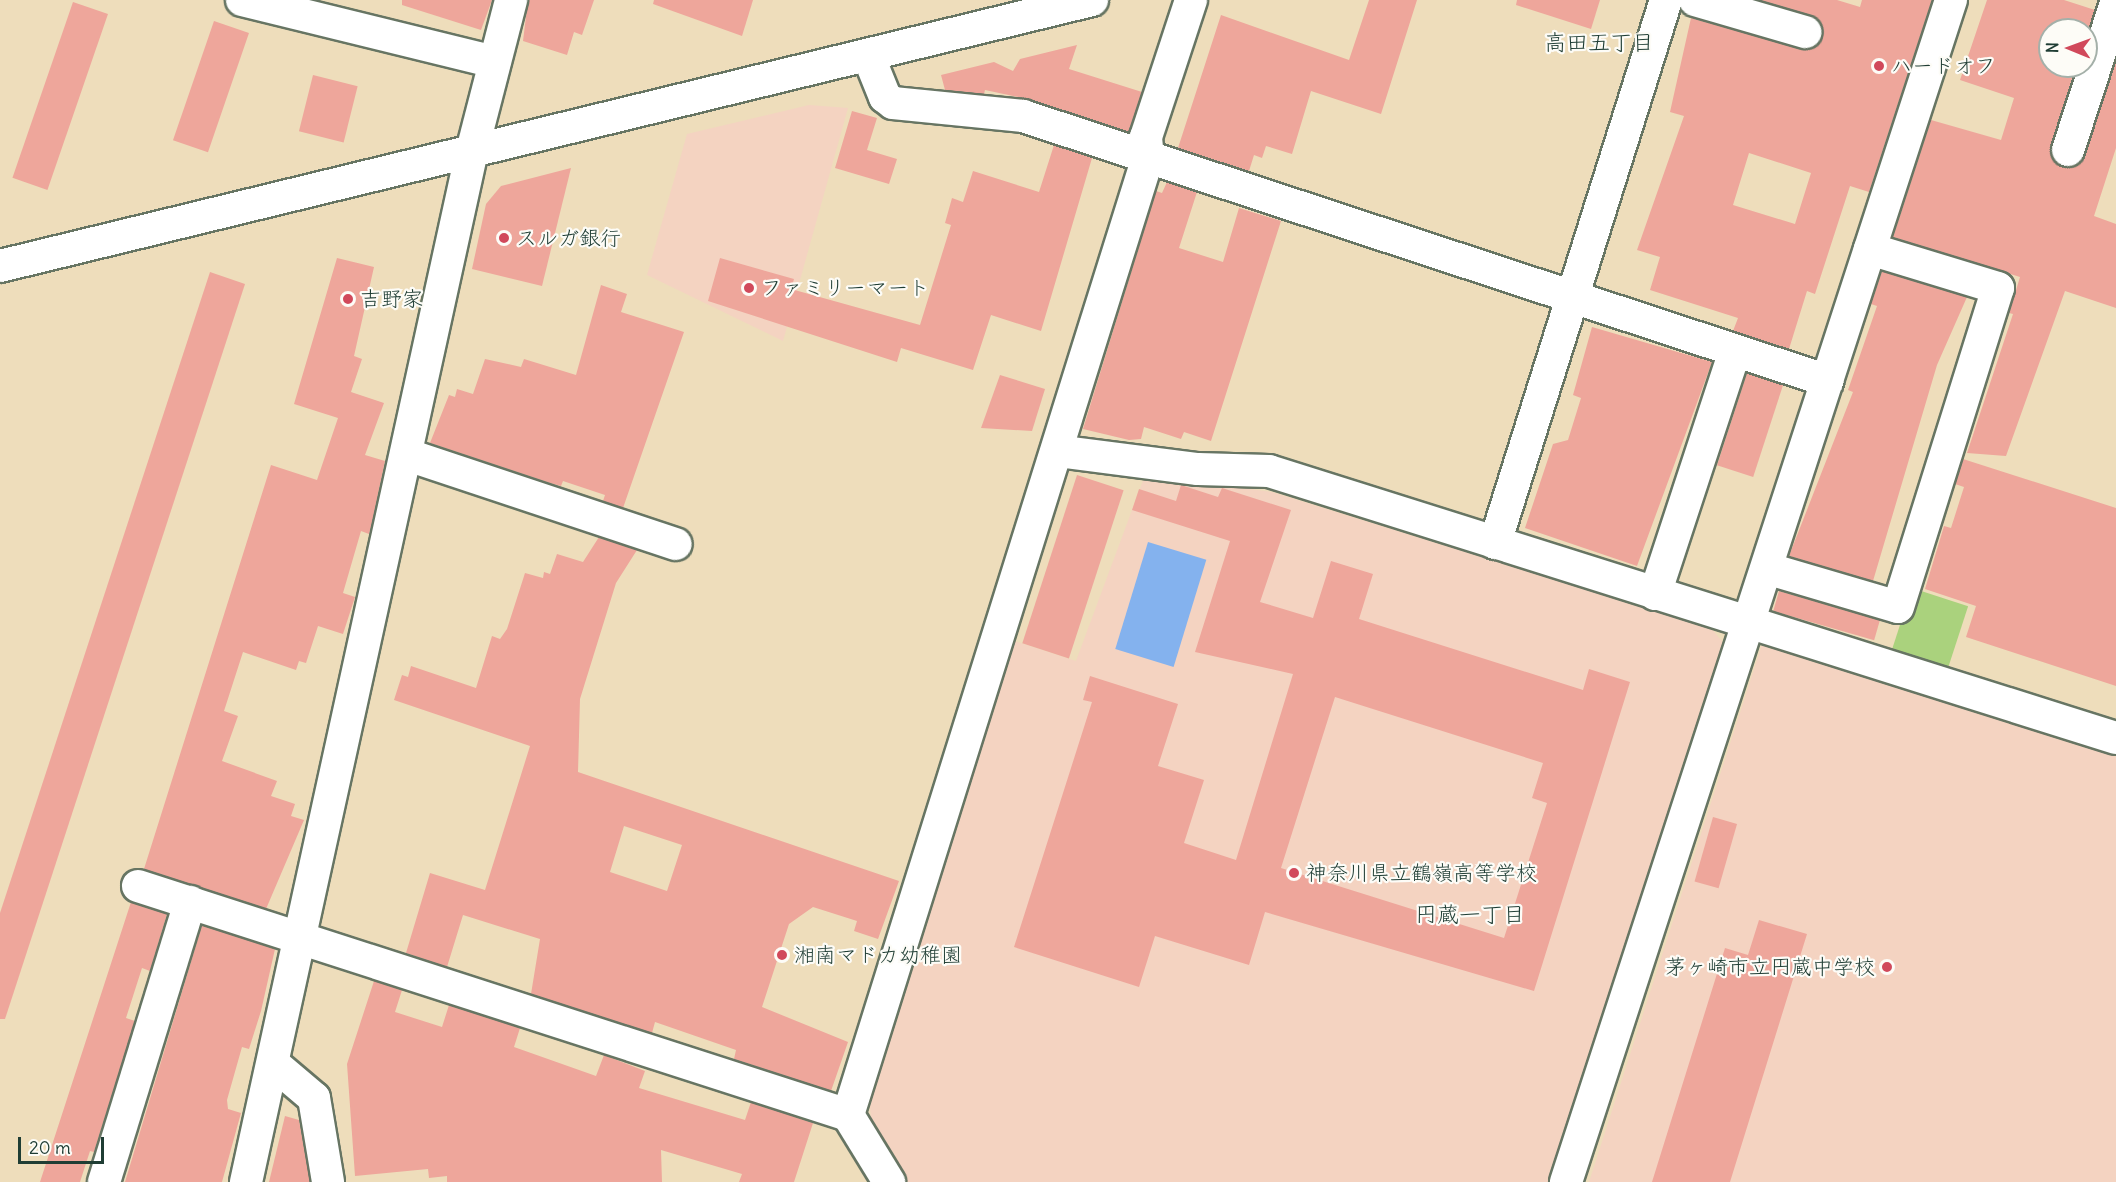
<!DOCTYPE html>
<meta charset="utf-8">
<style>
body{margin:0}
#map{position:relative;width:2116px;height:1182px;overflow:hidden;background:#edb;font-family:Delius,"Klee One",sans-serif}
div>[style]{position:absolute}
.built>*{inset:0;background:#f4d3c1}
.green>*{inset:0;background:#aad27d;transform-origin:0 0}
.water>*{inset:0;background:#84b2ee;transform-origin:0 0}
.building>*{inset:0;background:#eea69b;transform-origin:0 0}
.roads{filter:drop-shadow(2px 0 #677563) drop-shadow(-2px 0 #677563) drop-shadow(0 2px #677563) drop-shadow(0 -2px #677563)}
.minor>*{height:32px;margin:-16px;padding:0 16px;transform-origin:16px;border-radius:16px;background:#fff}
.dots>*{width:16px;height:16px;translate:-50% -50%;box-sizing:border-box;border:3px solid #fdfcf7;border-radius:50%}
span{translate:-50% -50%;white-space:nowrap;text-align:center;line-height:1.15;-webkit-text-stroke:4.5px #fdfcf7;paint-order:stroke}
.poi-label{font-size:21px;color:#1f3d34}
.left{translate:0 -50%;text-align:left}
.right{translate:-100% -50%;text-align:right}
.neighbourhood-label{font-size:22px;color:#1f3d34}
.north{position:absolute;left:2038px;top:18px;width:60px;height:60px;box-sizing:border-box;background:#fdfcf7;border:2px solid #a4b0a9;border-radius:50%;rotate:271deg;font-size:16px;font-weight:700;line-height:24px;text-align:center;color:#1f3d34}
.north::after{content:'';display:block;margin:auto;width:21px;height:27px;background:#d1495b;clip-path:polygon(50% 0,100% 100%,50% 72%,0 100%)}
.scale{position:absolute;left:18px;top:1137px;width:86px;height:27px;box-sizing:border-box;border:3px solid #1f3d34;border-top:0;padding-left:8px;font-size:18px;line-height:21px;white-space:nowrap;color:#1f3d34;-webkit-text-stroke:4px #fdfcf7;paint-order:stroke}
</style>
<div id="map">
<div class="built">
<i style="clip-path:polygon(809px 105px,848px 108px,783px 341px,647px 275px,687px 134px)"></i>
<i style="clip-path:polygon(1145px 475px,1272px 492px,1711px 628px,1726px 646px,1553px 1182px,900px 1182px,871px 1123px,869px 1085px,1011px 640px,1076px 661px)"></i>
<i style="clip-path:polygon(1766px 632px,2116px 751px,2116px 1182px,1589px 1182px)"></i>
</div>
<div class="green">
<i style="left:1912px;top:588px;width:59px;height:66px;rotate:18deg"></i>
</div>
<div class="water">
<i style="left:1148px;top:542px;width:61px;height:112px;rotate:17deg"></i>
</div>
<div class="building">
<i style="clip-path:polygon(402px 0,492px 0,481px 30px,402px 5px)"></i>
<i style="clip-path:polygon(528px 0,594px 0,582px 35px,574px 32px,567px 55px,523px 41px)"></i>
<i style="clip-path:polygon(654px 0,753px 0,742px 36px,653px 4px)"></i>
<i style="clip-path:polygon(1369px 0,1417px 0,1381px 114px,1311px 91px,1292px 154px,1266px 146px,1262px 158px,1254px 155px,1249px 171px,1178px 148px,1221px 15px,1349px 60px)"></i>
<i style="clip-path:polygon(1517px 0,1600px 0,1591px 29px,1516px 5px)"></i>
<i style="clip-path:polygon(evenodd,1759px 0,1837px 0,1860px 7px,1862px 0,1932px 0,1869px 192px,1850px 186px,1815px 294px,1807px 291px,1789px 349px,1733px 331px,1738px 318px,1650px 290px,1660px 257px,1637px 250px,1684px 116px,1670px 112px,1691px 18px,1801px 49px,1810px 49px,1822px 38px,1822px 27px,1811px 15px,1759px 0,1749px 153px,1811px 173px,1795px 224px,1733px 205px,1749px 153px)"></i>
<i style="clip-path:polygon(1987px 0,2064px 0,2095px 10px,2086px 37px,2086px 30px,2050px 30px,2050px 66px,2076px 66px,2051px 145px,2051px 154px,2062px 167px,2072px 167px,2085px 156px,2116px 61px,2116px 148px,2094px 216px,2116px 224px,2116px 308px,2065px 291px,2006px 456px,1967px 453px,2013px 314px,2009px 313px,2020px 277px,1893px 237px,1931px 120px,2001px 140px,2014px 98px,1960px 80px)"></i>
<i style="left:73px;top:2px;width:37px;height:186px;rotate:19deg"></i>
<i style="left:214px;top:21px;width:37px;height:126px;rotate:19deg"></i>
<i style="clip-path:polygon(1077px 45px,1069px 69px,1142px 92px,1129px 132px,1028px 99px,985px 90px,984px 94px,945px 90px,941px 75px,994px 62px,1013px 71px,1020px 59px)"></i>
<i style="left:313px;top:75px;width:46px;height:58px;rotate:14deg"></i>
<i style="clip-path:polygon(852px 111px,877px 118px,867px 150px,897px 159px,889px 184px,835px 168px)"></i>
<i style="clip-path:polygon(1054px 145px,1092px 158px,1041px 331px,991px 315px,973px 370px,901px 348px,897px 362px,708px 301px,720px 258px,794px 279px,791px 289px,920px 325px,951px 225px,945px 223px,952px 198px,963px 202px,973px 171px,1039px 192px)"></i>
<i style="clip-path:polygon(571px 168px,542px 286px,472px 269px,486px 204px,501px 186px)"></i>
<i style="clip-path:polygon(1167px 182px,1197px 192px,1179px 248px,1223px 262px,1239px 208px,1281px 221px,1211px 441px,1184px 432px,1181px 439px,1144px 427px,1141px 439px,1129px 440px,1083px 429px,1156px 191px,1162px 193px)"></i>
<i style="clip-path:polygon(337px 258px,374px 267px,354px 356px,362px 359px,351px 392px,384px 403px,365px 455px,385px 461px,371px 527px,369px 534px,361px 531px,343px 593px,355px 597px,343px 634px,318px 626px,306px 663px,299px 661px,296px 670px,243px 652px,224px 711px,238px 716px,222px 761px,277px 781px,271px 796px,295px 804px,291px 816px,304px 820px,266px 909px,144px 869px,271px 465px,317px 480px,338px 418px,294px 404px)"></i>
<i style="clip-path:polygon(1882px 271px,1967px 297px,1937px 365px,1873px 581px,1789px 556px,1853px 392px,1848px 390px,1877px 306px,1871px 304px)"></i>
<i style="clip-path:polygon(210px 272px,245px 284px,5px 1019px,0 1019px,0 913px)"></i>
<i style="clip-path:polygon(601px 285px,627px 294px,621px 312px,684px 332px,623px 508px,603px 501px,605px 495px,563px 481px,561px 486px,550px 483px,430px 443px,449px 395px,455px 397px,457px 389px,473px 394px,485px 359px,521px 367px,524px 359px,576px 375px)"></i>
<i style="clip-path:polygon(1592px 327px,1712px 362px,1637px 566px,1525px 528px,1553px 444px,1568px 440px,1581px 398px,1573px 395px)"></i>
<i style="left:1747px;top:373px;width:38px;height:97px;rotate:18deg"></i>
<i style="clip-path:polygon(1000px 375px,1045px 389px,1032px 431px,981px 428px)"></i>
<i style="clip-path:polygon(1963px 459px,2116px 508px,2116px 686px,1966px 637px,1976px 606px,1925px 589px,1944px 526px,1951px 528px,1964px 487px,1955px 484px)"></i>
<i style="left:1077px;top:475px;width:49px;height:177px;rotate:18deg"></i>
<i style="clip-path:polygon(evenodd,1181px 485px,1218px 497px,1222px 488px,1291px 510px,1260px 602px,1313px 618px,1331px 561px,1373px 574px,1359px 619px,1583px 690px,1589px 669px,1630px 682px,1534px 991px,1265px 912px,1249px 965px,1155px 936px,1139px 987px,1014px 947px,1092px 702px,1083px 700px,1090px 676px,1178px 704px,1158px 766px,1204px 780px,1184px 843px,1236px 860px,1293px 674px,1195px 652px,1230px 541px,1132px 510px,1139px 489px,1176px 501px,1181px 485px,1335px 697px,1543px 763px,1532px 798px,1547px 803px,1504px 938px,1281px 868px,1335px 697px)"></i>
<i style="clip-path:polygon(evenodd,599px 537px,637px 550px,616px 583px,580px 699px,578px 772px,899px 881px,878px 939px,854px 931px,857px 921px,813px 907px,789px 924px,762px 1007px,848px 1042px,831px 1091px,734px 1059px,736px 1050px,655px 1022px,652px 1033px,531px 994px,540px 939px,463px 915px,447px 967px,406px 953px,430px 873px,485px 890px,530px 746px,394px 700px,402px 675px,408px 677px,411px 666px,476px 688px,492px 636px,500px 639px,507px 629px,525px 573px,543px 578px,544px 572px,550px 574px,557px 554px,583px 562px,599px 537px,624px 826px,682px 845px,667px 891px,610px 872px,624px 826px)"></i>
<i style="left:1779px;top:591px;width:105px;height:21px;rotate:16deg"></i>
<i style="left:1713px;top:817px;width:25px;height:67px;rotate:16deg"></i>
<i style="clip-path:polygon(131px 902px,167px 914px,150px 971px,142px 968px,126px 1018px,135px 1021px,94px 1152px,90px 1151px,80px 1182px,40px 1182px)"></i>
<i style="clip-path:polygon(1759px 920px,1807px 934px,1730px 1182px,1652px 1182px,1725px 948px,1748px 955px)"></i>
<i style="clip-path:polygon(202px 925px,275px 949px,261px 1011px,249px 1049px,242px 1047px,227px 1100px,228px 1109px,241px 1113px,222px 1182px,125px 1182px)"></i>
<i style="clip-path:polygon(374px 981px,402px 990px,395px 1012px,442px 1027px,449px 1005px,520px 1028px,514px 1047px,596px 1076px,604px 1055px,645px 1071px,639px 1088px,745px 1120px,751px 1102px,813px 1123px,794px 1182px,739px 1182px,742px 1174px,661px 1150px,662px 1182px,447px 1182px,447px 1176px,429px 1178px,428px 1169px,355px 1176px,347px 1064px)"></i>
<i style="clip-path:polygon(285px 1116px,299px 1120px,310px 1182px,269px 1182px)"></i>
</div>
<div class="roads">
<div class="minor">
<i style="left:242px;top:0;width:260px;rotate:13.8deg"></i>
<i style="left:1695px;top:0;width:115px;rotate:16.2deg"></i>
<i style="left:868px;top:55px;width:45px;rotate:68deg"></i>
<i style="left:885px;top:97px;width:10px;rotate:37deg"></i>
<i style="left:893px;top:103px;width:131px;rotate:5.7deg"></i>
<i style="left:1023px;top:116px;width:847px;rotate:18.22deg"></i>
<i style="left:2068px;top:150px;width:155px;rotate:-71.9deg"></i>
<i style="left:0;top:266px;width:1124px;rotate:-13.69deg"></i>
<i style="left:1057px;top:451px;width:142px;rotate:7.3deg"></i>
<i style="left:1198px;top:469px;width:71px;rotate:1.6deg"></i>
<i style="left:1269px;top:471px;width:888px;rotate:17.5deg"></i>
<i style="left:408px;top:455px;width:282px;rotate:18.4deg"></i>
<i style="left:1495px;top:543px;width:569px;rotate:-72.52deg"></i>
<i style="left:1769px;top:569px;width:134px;rotate:16.4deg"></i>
<i style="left:1898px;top:607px;width:334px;rotate:-72.6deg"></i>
<i style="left:1998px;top:288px;width:134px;rotate:-163.1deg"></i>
<i style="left:1655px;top:594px;width:243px;rotate:-71.8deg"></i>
<i style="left:138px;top:886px;width:746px;rotate:17.88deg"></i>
<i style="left:848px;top:1115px;width:79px;rotate:58.5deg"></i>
<i style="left:275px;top:1065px;width:51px;rotate:40.2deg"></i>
<i style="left:314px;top:1098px;width:85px;rotate:80.5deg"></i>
<i style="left:848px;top:1115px;width:1004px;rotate:-72.61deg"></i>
<i style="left:1148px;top:157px;width:20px;rotate:-96deg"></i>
<i style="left:1146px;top:137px;width:144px;rotate:-71.8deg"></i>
<i style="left:104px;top:1182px;width:293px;rotate:-72.9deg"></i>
<i style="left:246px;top:1182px;width:1051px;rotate:-77.64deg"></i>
<i style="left:471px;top:155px;width:160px;rotate:-75.5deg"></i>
<i style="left:1566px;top:1182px;width:1243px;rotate:-71.96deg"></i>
</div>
</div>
<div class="dots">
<i style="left:1879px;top:66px;background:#d1495b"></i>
<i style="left:504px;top:238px;background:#d1495b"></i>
<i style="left:749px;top:288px;background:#d1495b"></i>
<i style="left:348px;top:299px;background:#d1495b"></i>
<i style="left:1294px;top:873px;background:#d1495b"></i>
<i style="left:782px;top:955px;background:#d1495b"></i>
<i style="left:1887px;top:967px;background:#d1495b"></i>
</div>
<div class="poi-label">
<span class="left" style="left:1891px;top:66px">ハードオフ</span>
<span class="left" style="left:516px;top:238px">スルガ銀行</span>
<span class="left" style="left:761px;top:288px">ファミリーマート</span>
<span class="left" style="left:360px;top:299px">吉野家</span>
<span class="left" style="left:1306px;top:873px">神奈川県立鶴嶺高等学校</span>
<span class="left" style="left:794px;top:955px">湘南マドカ幼稚園</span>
<span class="right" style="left:1875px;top:967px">茅ヶ崎市立円蔵中学校</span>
</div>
<div class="neighbourhood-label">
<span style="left:1599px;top:43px">高田五丁目</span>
<span style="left:1470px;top:915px">円蔵一丁目</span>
</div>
<div class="north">N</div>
<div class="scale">20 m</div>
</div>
